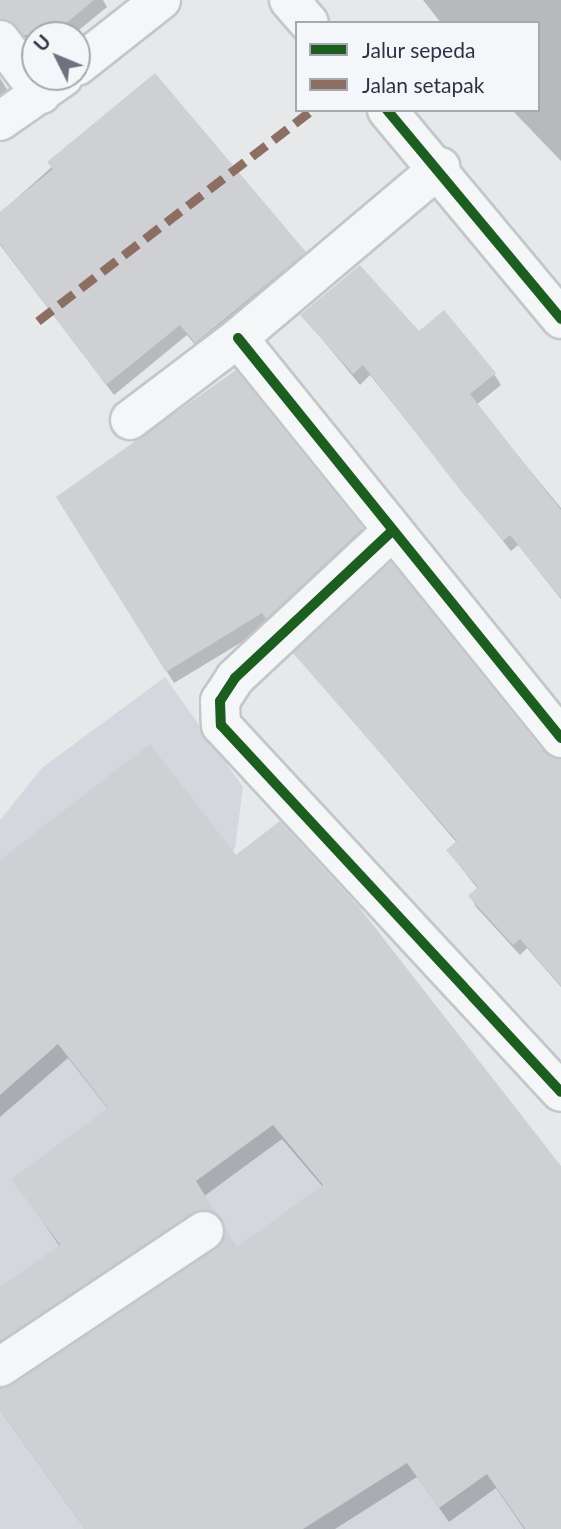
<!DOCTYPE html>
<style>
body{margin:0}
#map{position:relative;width:561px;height:1529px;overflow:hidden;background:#e6e8ea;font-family:Lato,sans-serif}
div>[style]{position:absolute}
.built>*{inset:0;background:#d4d7dd}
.shadow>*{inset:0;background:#0003}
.building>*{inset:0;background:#ced0d3}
.roads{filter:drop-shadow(2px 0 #c4c6c8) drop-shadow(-2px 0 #c4c6c8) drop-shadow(0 2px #c4c6c8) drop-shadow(0 -2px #c4c6c8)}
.minor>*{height:38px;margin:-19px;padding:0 19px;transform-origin:19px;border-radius:19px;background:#f5f6f7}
.quiet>*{height:9px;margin-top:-4.5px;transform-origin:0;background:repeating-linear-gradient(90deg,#8d6e63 0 18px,transparent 0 27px)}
.cycleway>*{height:10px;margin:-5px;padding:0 5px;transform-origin:5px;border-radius:5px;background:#1b5e20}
span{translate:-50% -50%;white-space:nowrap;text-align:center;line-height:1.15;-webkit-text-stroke:5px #f4f6f9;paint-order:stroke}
.legend{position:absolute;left:295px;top:21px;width:245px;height:91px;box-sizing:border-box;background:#f4f6f9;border:2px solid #a4a8b1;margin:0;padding:9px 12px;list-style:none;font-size:21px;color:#2b3445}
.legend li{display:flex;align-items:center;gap:14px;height:35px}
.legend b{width:35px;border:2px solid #a4a8b1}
.north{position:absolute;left:21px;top:21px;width:70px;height:70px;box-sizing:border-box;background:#f4f6f9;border:2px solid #a4a8b1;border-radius:50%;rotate:313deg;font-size:19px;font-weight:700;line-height:28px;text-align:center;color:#2b3445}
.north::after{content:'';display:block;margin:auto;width:24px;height:32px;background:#6c737f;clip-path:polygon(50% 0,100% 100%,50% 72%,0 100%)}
</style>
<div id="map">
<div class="built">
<i style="clip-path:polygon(165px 677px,243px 787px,235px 848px,215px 879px,561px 1529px,0 1529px,0 820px,42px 768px)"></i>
</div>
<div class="shadow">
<i style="clip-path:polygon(0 0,103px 0,107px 7px,73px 35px,35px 35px,35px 52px,17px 32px,0 34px)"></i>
<i style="clip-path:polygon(423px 0,561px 0,561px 161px,512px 110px,538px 110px,538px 23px,441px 23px)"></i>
<i style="clip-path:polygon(155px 75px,311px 264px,202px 353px,187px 335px,114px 395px,0 245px,0 213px)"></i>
<i style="clip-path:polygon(0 78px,14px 101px,0 111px)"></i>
<i style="clip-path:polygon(302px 315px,419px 334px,494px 374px,501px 385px,476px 405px,561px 508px,561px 599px,518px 545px,511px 551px,370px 375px,360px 385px)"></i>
<i style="clip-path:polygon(66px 510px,362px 529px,369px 542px,270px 625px,174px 683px)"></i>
<i style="clip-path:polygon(296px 654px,561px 757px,561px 987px,527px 948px,520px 955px,476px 907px,470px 896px,478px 889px,448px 851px,457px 843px)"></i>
<i style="clip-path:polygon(235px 858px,561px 1168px,561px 1529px,524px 1529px,496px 1488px,449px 1522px,417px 1477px,335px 1529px,85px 1529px,0 1410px,0 1388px,13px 1387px,236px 1249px,323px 1187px,282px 1139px,203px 1197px,222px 1228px,0 1361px,0 1288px,60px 1247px,14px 1180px,109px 1110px,68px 1058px,0 1117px,0 862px)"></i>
</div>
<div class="building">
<i style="clip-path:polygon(0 0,94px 0,52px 35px,24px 35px,0 19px)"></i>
<i style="clip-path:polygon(155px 73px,306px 252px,195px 343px,180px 325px,106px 385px,0 244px,0 212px,53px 169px,47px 162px)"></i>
<i style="clip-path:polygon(360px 265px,419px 331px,444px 310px,496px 373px,470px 394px,561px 510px,561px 598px,510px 535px,503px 541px,461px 491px,363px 365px,353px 374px,300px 315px)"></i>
<i style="clip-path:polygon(236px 370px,363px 528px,266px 619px,262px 613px,166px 672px,56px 497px)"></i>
<i style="clip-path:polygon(391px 562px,544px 752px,561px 759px,561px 986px,520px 939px,513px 945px,468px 896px,478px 887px,446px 850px,457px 841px,293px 653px)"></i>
<i style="clip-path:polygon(150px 744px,236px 855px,280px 821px,359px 907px,561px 1166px,561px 1529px,525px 1529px,487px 1474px,439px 1508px,407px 1463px,303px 1529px,85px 1529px,0 1410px,0 1389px,216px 1249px,226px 1229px,237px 1247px,323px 1185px,273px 1125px,196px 1181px,216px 1213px,192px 1213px,0 1341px,0 1287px,60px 1245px,11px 1179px,108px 1108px,58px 1044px,0 1095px,0 860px)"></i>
</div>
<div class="roads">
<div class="minor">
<i style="left:289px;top:0;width:30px;rotate:49deg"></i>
<i style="left:0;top:40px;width:68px;rotate:52.8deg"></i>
<i style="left:77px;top:66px;width:107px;rotate:-38.2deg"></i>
<i style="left:387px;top:110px;width:272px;rotate:50.2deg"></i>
<i style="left:0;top:121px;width:77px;rotate:-34.9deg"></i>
<i style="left:238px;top:338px;width:514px;rotate:51.08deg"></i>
<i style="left:130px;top:420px;width:136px;rotate:-37.2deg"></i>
<i style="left:238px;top:338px;width:265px;rotate:-40.2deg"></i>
<i style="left:391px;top:532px;width:214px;rotate:136.9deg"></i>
<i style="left:235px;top:678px;width:27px;rotate:123deg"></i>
<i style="left:220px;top:701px;width:24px;rotate:88deg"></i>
<i style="left:221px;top:725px;width:500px;rotate:47.19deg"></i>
<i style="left:0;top:1367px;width:245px;rotate:-33.7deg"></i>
</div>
</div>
<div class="quiet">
<i style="left:38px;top:321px;width:346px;rotate:-37.6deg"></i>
</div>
<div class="cycleway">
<i style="left:387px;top:110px;width:272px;rotate:50.2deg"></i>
<i style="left:238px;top:338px;width:514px;rotate:51.08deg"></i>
<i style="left:391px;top:532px;width:214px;rotate:136.9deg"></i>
<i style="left:235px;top:678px;width:27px;rotate:123deg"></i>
<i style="left:220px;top:701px;width:24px;rotate:88deg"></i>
<i style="left:221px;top:725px;width:500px;rotate:47.19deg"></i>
</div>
<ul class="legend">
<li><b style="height:9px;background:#1b5e20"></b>Jalur sepeda</li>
<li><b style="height:9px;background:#8d6e63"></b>Jalan setapak</li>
</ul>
<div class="north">U</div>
</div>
